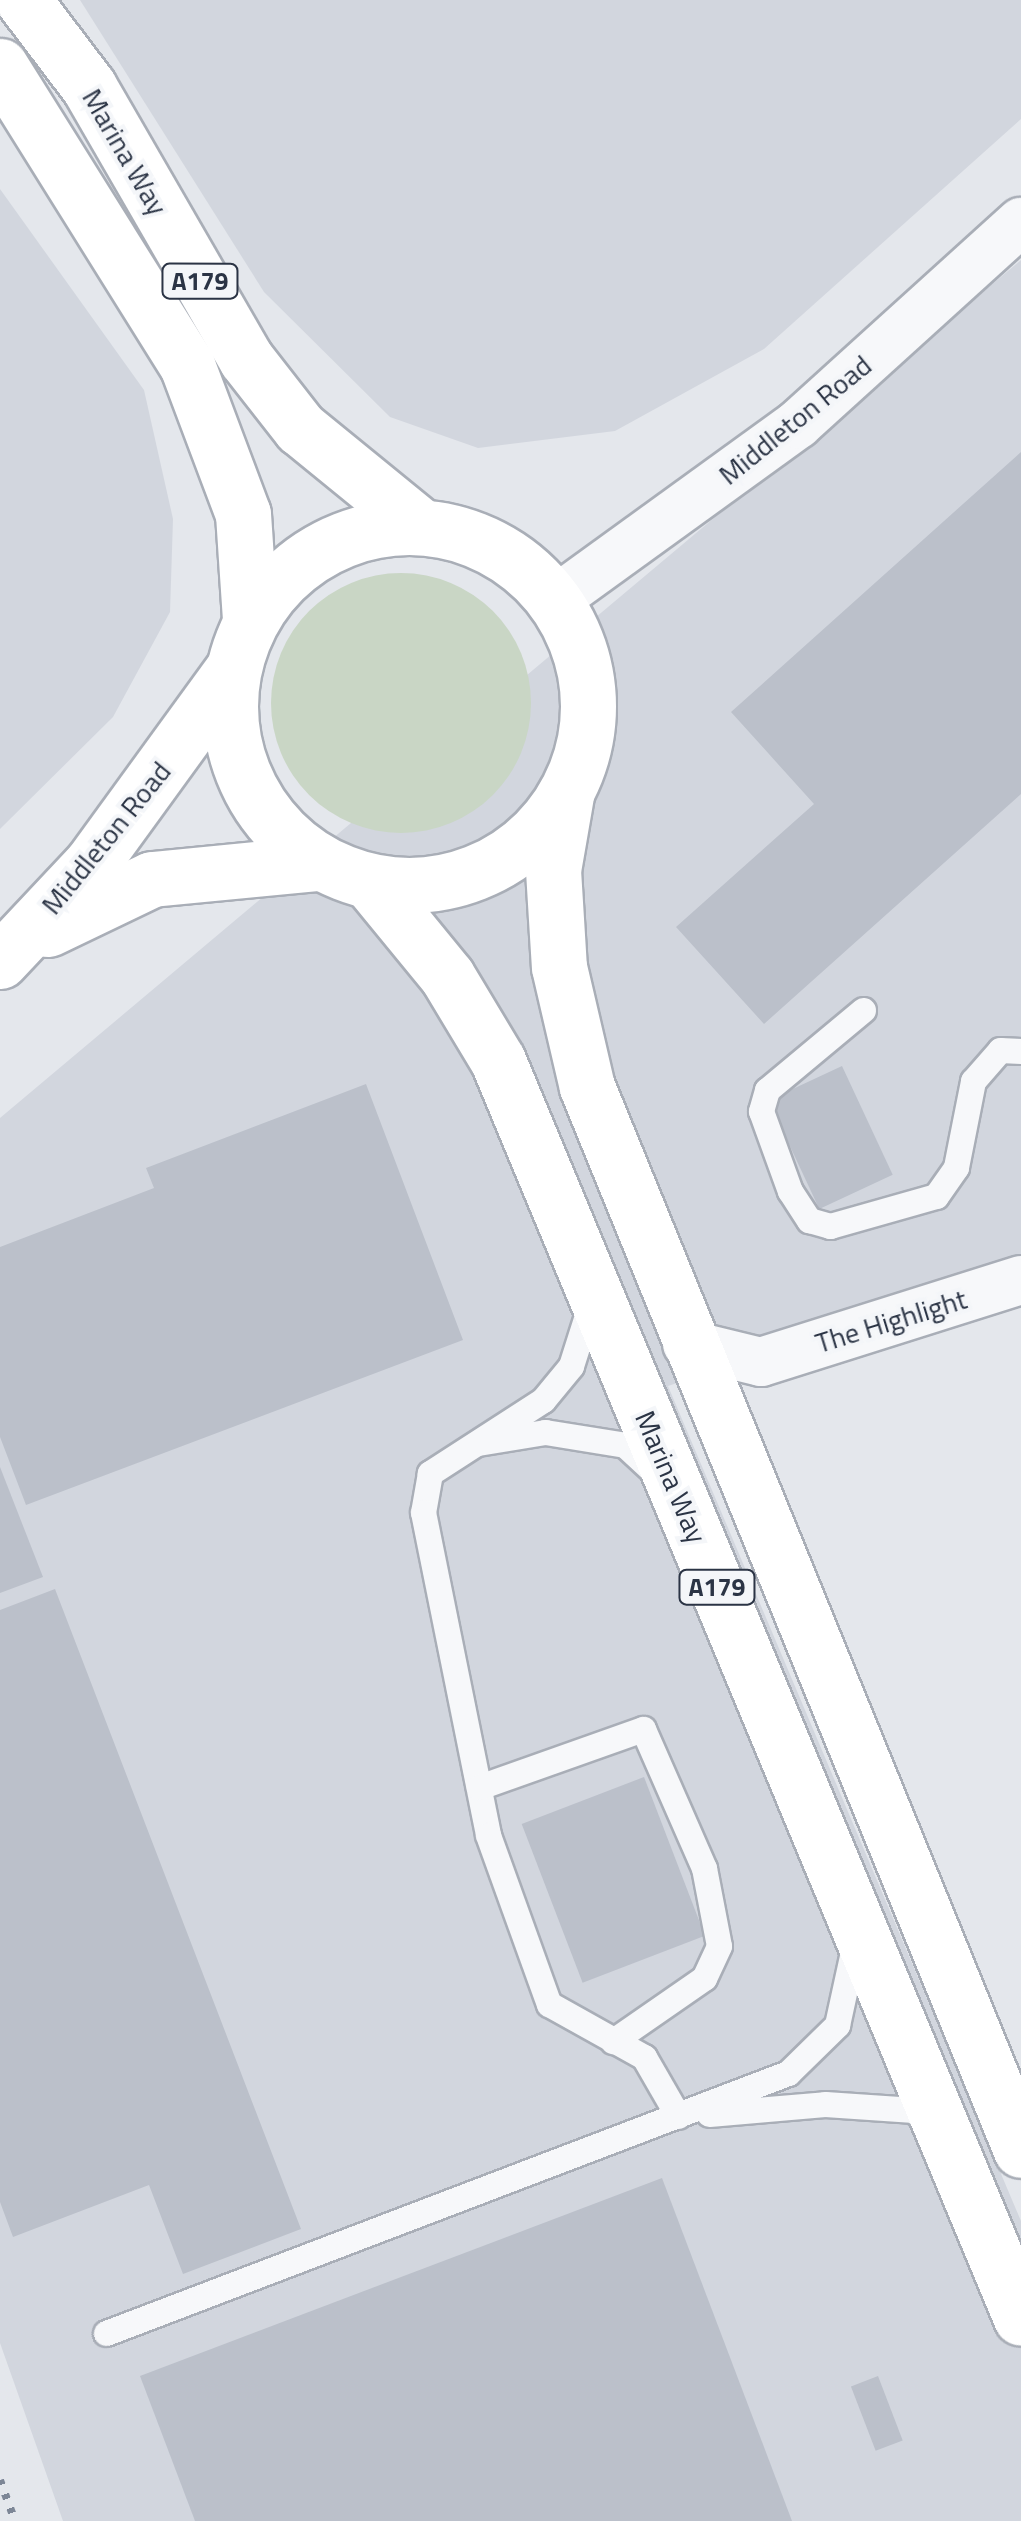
<!DOCTYPE html>
<style>
body{margin:0}
#map{position:relative;width:1021px;height:2521px;overflow:hidden;background:#e4e7ec;font-family:"Titillium Web",sans-serif}
div>[style]{position:absolute}
.built>*{inset:0;background:#d2d6de}
.green>*{inset:0;background:#c9d6c5}
.round{border-radius:50%}
.building>*{inset:0;background:#bbc0ca;transform-origin:0 0}
.roads{filter:drop-shadow(2px 0 #a9aeb7) drop-shadow(-2px 0 #a9aeb7) drop-shadow(0 2px #a9aeb7) drop-shadow(0 -2px #a9aeb7)}
.service>*{height:25px;margin:-12.5px;padding:0 12.5px;transform-origin:12.5px;border-radius:12.5px;background:#f7f8fa}
.minor>*{height:48px;margin:-24px;padding:0 24px;transform-origin:24px;border-radius:24px;background:#f7f8fa}
.secondary>*{height:55px;margin:-27.5px;padding:0 27.5px;transform-origin:27.5px;border-radius:27.5px;background:#fff}
.trunk>*{height:55px;margin:-27.5px;padding:0 27.5px;transform-origin:27.5px;border-radius:27.5px;background:#fff}
.trunk>.ring{margin:-27.5px;padding:0;box-sizing:content-box;background:none;border:55px solid #fff;border-radius:50%}
.rail>*{height:8px;margin-top:-4px;transform-origin:0;background:repeating-linear-gradient(90deg,#7d8696 0 5px,transparent 0 15px)}
span{translate:-50% -50%;white-space:nowrap;text-align:center;line-height:1.15;-webkit-text-stroke:8px #f4f6f9;paint-order:stroke}
.shield-label span{padding:2px 8px;background:#f4f6f9;border:2px solid;border-radius:8px;-webkit-text-stroke-width:0}
.shield-label{font-size:25px;color:#2b3445;font-weight:700}
.street-label{font-size:28px;color:#2b3445}
</style>
<div id="map">
<div class="built">
<i style="clip-path:polygon(80px 0,1021px 0,1021px 119px,764px 349px,615px 431px,478px 448px,390px 417px,264px 292px)"></i>
<i style="clip-path:polygon(0 189px,144px 390px,173px 519px,170px 612px,113px 717px,0 829px)"></i>
<i style="clip-path:polygon(1021px 260px,1021px 1269px,668px 1386px,1021px 2221px,1021px 2521px,63px 2521px,0 2343px,0 1118px)"></i>
</div>
<div class="green">
<i class="round" style="left:271px;top:573px;width:260px;height:260px"></i>
</div>
<div class="building">
<i style="clip-path:polygon(1021px 452px,1021px 794px,764px 1024px,676px 927px,814px 804px,731px 712px)"></i>
<i style="left:842px;top:1066px;width:120px;height:81px;rotate:65deg"></i>
<i style="clip-path:polygon(366px 1084px,463px 1340px,26px 1505px,0 1437px,0 1247px,154px 1188px,146px 1168px)"></i>
<i style="clip-path:polygon(0 1467px,43px 1577px,0 1593px)"></i>
<i style="clip-path:polygon(55px 1589px,301px 2229px,183px 2274px,149px 2185px,13px 2237px,0 2202px,0 1610px)"></i>
<i style="left:644px;top:1777px;width:170px;height:131px;rotate:69deg"></i>
<i style="clip-path:polygon(662px 2178px,792px 2521px,195px 2521px,140px 2376px)"></i>
<i style="left:878px;top:2376px;width:69px;height:29px;rotate:69deg"></i>
</div>
<div class="roads">
<div class="service">
<i style="left:863px;top:1010px;width:125px;rotate:140.2deg"></i>
<i style="left:767px;top:1090px;width:22px;rotate:106deg"></i>
<i style="left:761px;top:1111px;width:85px;rotate:70.1deg"></i>
<i style="left:790px;top:1191px;width:35px;rotate:57deg"></i>
<i style="left:809px;top:1220px;width:22px;rotate:16deg"></i>
<i style="left:830px;top:1226px;width:110px;rotate:-15.8deg"></i>
<i style="left:936px;top:1196px;width:35px;rotate:-55deg"></i>
<i style="left:956px;top:1167px;width:88px;rotate:-78.8deg"></i>
<i style="left:973px;top:1081px;width:41px;rotate:-48.9deg"></i>
<i style="left:1000px;top:1050px;width:21px;rotate:3deg"></i>
<i style="left:590px;top:1306px;width:63px;rotate:107.6deg"></i>
<i style="left:571px;top:1366px;width:44px;rotate:129.5deg"></i>
<i style="left:543px;top:1400px;width:135px;rotate:147.1deg"></i>
<i style="left:430px;top:1473px;width:40px;rotate:100deg"></i>
<i style="left:423px;top:1512px;width:329px;rotate:78.6deg"></i>
<i style="left:488px;top:1835px;width:180px;rotate:70.2deg"></i>
<i style="left:549px;top:2004px;width:109px;rotate:29.2deg"></i>
<i style="left:644px;top:2057px;width:68px;rotate:60deg"></i>
<i style="left:478px;top:1443px;width:68px;rotate:-9.3deg"></i>
<i style="left:545px;top:1432px;width:81px;rotate:9.2deg"></i>
<i style="left:625px;top:1445px;width:41px;rotate:43deg"></i>
<i style="left:479px;top:1787px;width:174px;rotate:-19.5deg"></i>
<i style="left:643px;top:1729px;width:152px;rotate:66.3deg"></i>
<i style="left:704px;top:1868px;width:79px;rotate:79.1deg"></i>
<i style="left:719px;top:1946px;width:35px;rotate:115deg"></i>
<i style="left:704px;top:1978px;width:111px;rotate:145.3deg"></i>
<i style="left:709px;top:2114px;width:116px;rotate:-4.9deg"></i>
<i style="left:825px;top:2104px;width:89px;rotate:3.9deg"></i>
<i style="left:914px;top:2110px;width:24px;rotate:45deg"></i>
<i style="left:106px;top:2333px;width:730px;rotate:-20.87deg"></i>
<i style="left:788px;top:2073px;width:69px;rotate:-44.4deg"></i>
<i style="left:837px;top:2025px;width:80px;rotate:-77.7deg"></i>
</div>
<div class="minor">
<i style="left:555px;top:600px;width:300px;rotate:-35.9deg"></i>
<i style="left:798px;top:424px;width:301px;rotate:-42.2deg"></i>
<i style="left:687px;top:1344px;width:76px;rotate:13.7deg"></i>
<i style="left:761px;top:1362px;width:273px;rotate:-17.5deg"></i>
</div>
<div class="secondary">
<i style="left:48px;top:929px;width:115px;rotate:-25.7deg"></i>
<i style="left:152px;top:879px;width:167px;rotate:-5.5deg"></i>
<i style="left:0;top:961px;width:134px;rotate:-46.8deg"></i>
<i style="left:92px;top:863px;width:236px;rotate:-54deg"></i>
</div>
<div class="trunk">
<i style="left:23px;top:0;width:109px;rotate:52.8deg"></i>
<i style="left:89px;top:87px;width:314px;rotate:60deg"></i>
<i style="left:246px;top:359px;width:88px;rotate:52deg"></i>
<i style="left:300px;top:428px;width:155px;rotate:39.2deg"></i>
<i style="left:0;top:66px;width:353px;rotate:58deg"></i>
<i style="left:187px;top:365px;width:159px;rotate:69.4deg"></i>
<i style="left:243px;top:514px;width:105px;rotate:86.2deg"></i>
<i class="ring" style="left:230px;top:527px;width:303px;height:303px"></i>
<i style="left:566px;top:795px;width:76px;rotate:99.8deg"></i>
<i style="left:553px;top:870px;width:97px;rotate:86.5deg"></i>
<i style="left:559px;top:967px;width:123px;rotate:76.9deg"></i>
<i style="left:587px;top:1087px;width:1148px;rotate:67.79deg"></i>
<i style="left:370px;top:882px;width:122px;rotate:50.7deg"></i>
<i style="left:447px;top:976px;width:99px;rotate:59deg"></i>
<i style="left:498px;top:1061px;width:1361px;rotate:67.41deg"></i>
</div>
</div>
<div class="rail">
<i style="left:0;top:2480px;width:44px;rotate:69.9deg"></i>
</div>
<div class="shield-label">
<span style="left:200px;top:281px">A179</span>
<span style="left:717px;top:1587px">A179</span>
</div>
<div class="street-label">
<span style="left:125px;top:152px;rotate:60deg">Marina Way</span>
<span style="left:795px;top:420px;rotate:-39deg">Middleton Road</span>
<span style="left:106px;top:838px;rotate:-51deg">Middleton Road</span>
<span style="left:891px;top:1321px;rotate:-17deg">The Highlight</span>
<span style="left:671px;top:1477px;rotate:67deg">Marina Way</span>
</div>
</div>
